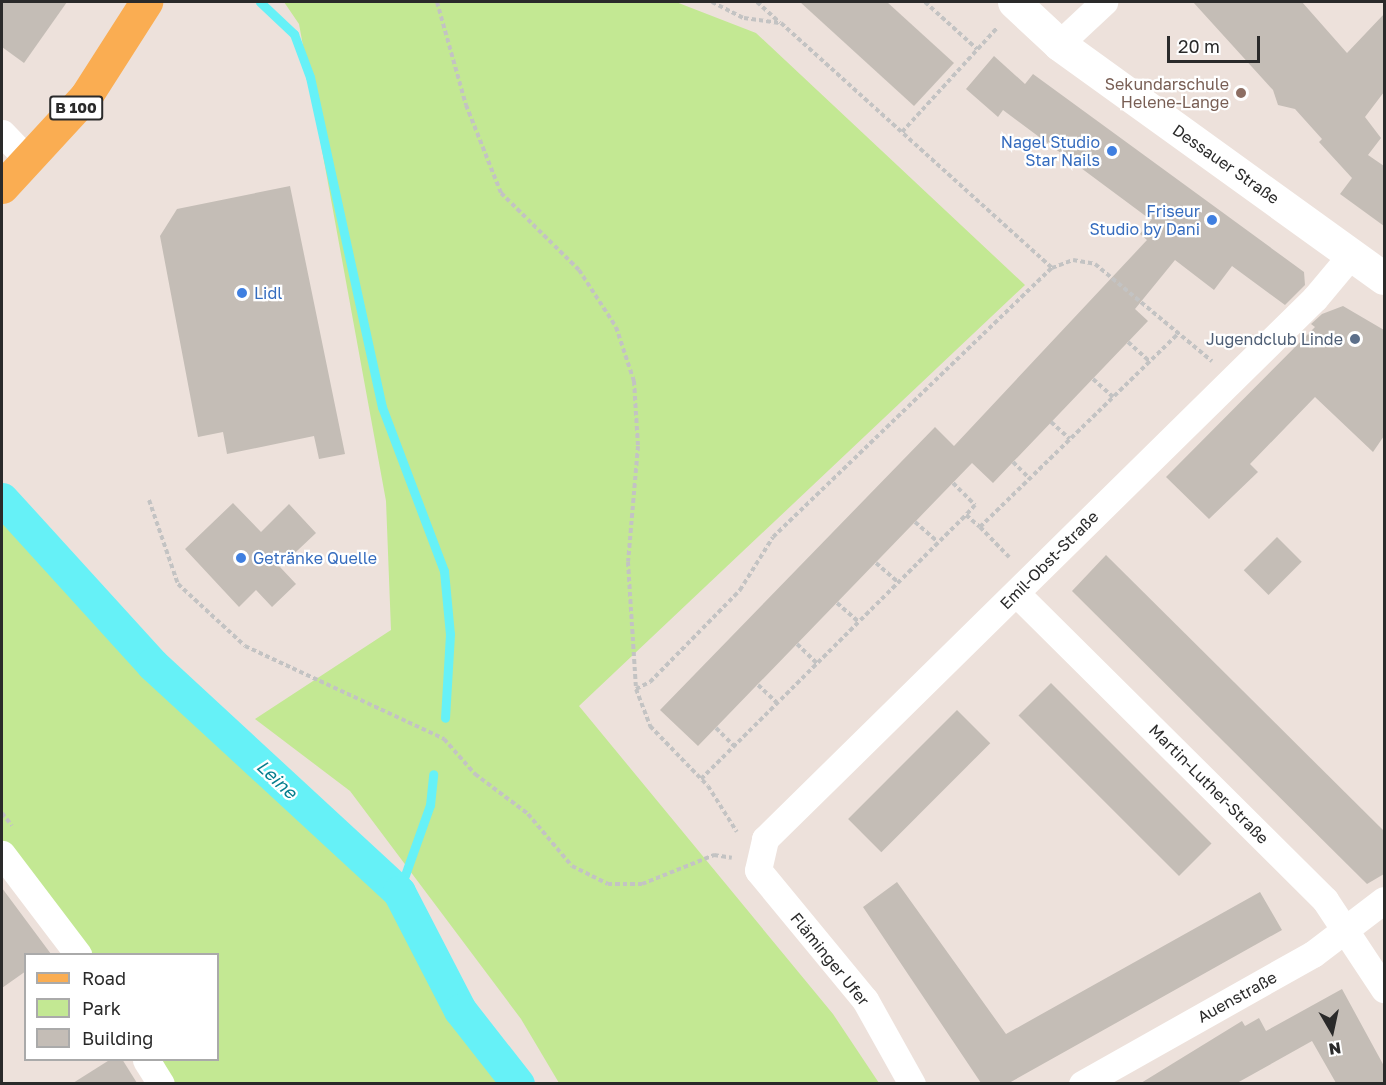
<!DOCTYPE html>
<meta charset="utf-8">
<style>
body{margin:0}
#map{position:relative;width:1386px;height:1085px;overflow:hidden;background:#ede1db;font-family:"Golos Text",sans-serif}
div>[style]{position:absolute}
.green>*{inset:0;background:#c3e893}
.stream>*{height:9px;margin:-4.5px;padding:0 4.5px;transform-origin:4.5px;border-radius:4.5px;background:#66f1f7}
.canal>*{height:33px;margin:-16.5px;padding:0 16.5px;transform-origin:16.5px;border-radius:16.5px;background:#66f1f7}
.building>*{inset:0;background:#c4bdb6;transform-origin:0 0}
.path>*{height:4px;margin-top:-2px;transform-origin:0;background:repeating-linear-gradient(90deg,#c3c3c3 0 4.5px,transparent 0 7.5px)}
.street>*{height:27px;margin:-13.5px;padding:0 13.5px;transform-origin:13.5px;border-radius:13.5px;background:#fff}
.secondary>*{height:33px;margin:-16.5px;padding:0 16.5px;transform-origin:16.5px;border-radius:16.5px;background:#fff}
.primary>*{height:33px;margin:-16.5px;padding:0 16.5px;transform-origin:16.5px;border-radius:16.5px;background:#faad52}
.dots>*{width:16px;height:16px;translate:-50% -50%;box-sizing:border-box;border:3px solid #fff;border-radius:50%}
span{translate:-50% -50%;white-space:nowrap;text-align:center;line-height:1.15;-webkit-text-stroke:4.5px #fff;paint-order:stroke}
.shield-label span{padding:2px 4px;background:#fff;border:2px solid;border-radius:4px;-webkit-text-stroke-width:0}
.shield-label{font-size:15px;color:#2a2a2a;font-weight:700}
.education-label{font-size:16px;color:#785e54}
.right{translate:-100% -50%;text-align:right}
.shop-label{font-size:16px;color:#366cbe}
.left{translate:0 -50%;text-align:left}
.street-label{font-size:16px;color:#2a2a2a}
.service-label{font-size:16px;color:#4e5e75}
.water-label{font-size:18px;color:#067e8e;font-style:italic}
.frame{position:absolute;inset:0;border:3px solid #2a2a2a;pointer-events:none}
.legend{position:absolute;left:24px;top:953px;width:195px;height:108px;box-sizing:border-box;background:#fff;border:2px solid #aaa;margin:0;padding:8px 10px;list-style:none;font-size:18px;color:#2a2a2a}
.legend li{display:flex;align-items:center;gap:12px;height:30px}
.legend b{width:30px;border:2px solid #aaa}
.north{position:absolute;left:1302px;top:1001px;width:60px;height:60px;-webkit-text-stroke:4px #fff;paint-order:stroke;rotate:171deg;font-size:16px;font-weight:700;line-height:24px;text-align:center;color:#2a2a2a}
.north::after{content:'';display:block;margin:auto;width:21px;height:27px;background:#2a2a2a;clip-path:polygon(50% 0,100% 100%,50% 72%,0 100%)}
.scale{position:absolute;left:1167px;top:36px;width:93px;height:27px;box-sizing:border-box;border:3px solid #2a2a2a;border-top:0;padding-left:8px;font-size:18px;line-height:21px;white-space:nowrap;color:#2a2a2a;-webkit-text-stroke:4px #fff;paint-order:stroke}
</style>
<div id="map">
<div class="green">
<i style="clip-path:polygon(284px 2px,676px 2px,756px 33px,1025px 285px,579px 706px,833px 1014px,879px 1083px,559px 1083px,521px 1019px,350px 791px,255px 719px,391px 630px,386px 501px,299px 24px)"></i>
<i style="clip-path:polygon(2px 501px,152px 664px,399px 892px,460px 1010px,518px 1083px,175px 1083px,162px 1060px,218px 1060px,218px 954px,88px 954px,2px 839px)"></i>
</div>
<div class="stream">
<i style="left:260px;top:2px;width:47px;rotate:43.3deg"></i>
<i style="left:294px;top:34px;width:46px;rotate:69.6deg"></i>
<i style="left:310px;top:77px;width:338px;rotate:77.7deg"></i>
<i style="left:382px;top:407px;width:175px;rotate:69.3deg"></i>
<i style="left:444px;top:571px;width:63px;rotate:84.6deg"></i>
<i style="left:450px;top:634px;width:84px;rotate:93.4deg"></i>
<i style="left:399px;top:892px;width:92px;rotate:-70.4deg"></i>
<i style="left:430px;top:805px;width:31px;rotate:-84deg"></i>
</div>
<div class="canal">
<i style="left:2px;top:499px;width:223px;rotate:47.7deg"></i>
<i style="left:152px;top:664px;width:336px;rotate:42.7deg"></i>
<i style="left:399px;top:892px;width:133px;rotate:62.7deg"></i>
<i style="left:460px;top:1010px;width:94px;rotate:51.9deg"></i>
</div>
<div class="building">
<i style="clip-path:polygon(2px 2px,67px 2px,24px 63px,2px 47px)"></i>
<i style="clip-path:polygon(800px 2px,887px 2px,954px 63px,914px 106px)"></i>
<i style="clip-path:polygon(1193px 2px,1302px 2px,1347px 53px,1384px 14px,1384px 92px,1365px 117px,1381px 138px,1368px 155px,1384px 166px,1384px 226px,1340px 194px,1352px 178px,1319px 142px,1322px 139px,1295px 109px,1278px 105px,1273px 90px)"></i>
<i style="clip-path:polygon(994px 56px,1025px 84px,1033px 74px,1304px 272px,1305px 285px,1285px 305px,1232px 266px,1214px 290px,1175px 260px,1135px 309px,1148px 321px,993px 483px,972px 463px,698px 746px,660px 710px,935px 427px,954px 446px,1147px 240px,1140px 234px,1151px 220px,1003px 110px,998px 117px,966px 89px)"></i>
<i style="clip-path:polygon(290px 186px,345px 454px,319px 459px,314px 436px,227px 454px,223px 432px,198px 437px,160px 236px,177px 209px)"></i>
<i style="clip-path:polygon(1343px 306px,1384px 330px,1384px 436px,1373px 452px,1315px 397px,1250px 464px,1258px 472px,1209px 519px,1166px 477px,1315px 327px,1311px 324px,1322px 314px)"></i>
<i style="clip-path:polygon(233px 503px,261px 532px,289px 504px,316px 533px,280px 567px,296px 584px,272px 607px,256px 590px,239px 607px,185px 549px)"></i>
<i style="left:1277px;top:537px;width:35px;height:47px;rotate:45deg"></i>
<i style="clip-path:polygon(1106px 555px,1384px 831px,1384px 874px,1367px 884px,1072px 591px)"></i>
<i style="left:1051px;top:683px;width:227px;height:46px;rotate:45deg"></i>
<i style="left:957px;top:710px;width:47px;height:154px;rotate:45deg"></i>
<i style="clip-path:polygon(897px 882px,1006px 1034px,1260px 892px,1282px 930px,1009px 1083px,981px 1083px,863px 907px)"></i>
<i style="clip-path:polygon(2px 888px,51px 954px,26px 954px,26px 971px,2px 988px)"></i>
<i style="clip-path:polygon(1342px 989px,1384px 1066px,1384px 1083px,1336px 1083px,1312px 1041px,1237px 1083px,1141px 1083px,1242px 1021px,1245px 1026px,1259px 1018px,1266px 1031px)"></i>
<i style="clip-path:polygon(111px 1059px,122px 1059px,137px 1083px,73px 1083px)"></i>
</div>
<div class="path">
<i style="left:437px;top:2px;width:107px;rotate:74.3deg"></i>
<i style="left:466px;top:105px;width:95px;rotate:68.3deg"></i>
<i style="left:501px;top:193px;width:110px;rotate:44.6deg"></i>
<i style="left:579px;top:270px;width:68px;rotate:57deg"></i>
<i style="left:616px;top:327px;width:57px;rotate:71.6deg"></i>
<i style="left:634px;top:381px;width:65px;rotate:86.5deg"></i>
<i style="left:638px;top:446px;width:116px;rotate:94.9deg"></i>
<i style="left:628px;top:562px;width:127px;rotate:86.4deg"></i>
<i style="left:636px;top:689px;width:40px;rotate:69deg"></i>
<i style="left:650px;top:726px;width:83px;rotate:46deg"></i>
<i style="left:708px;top:786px;width:54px;rotate:57.8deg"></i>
<i style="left:712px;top:2px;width:36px;rotate:27deg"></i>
<i style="left:744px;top:18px;width:37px;rotate:8deg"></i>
<i style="left:781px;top:23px;width:365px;rotate:42.1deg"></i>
<i style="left:1052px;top:268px;width:22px;rotate:-21deg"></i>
<i style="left:1073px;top:260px;width:22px;rotate:10deg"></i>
<i style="left:1095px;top:264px;width:152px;rotate:39.7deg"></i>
<i style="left:757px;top:2px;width:31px;rotate:42deg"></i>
<i style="left:925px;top:2px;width:70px;rotate:42.1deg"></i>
<i style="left:902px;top:132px;width:141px;rotate:-47.6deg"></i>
<i style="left:1128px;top:342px;width:30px;rotate:42deg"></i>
<i style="left:1093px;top:379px;width:27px;rotate:42deg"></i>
<i style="left:1051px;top:422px;width:25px;rotate:42deg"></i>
<i style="left:1013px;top:462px;width:23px;rotate:45deg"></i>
<i style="left:953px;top:483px;width:31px;rotate:45deg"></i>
<i style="left:975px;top:505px;width:13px;rotate:132deg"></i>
<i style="left:149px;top:500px;width:89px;rotate:71deg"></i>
<i style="left:178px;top:584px;width:91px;rotate:42.8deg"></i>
<i style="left:245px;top:646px;width:220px;rotate:25deg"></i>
<i style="left:444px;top:739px;width:47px;rotate:48.5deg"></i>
<i style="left:475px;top:774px;width:66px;rotate:37deg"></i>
<i style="left:528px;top:814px;width:68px;rotate:49.8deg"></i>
<i style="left:572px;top:866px;width:40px;rotate:26.6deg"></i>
<i style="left:608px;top:884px;width:34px"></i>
<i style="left:642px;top:884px;width:78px;rotate:-21.9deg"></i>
<i style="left:714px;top:855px;width:18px;rotate:9deg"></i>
<i style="left:915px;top:522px;width:30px;rotate:41deg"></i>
<i style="left:980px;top:527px;width:42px;rotate:46deg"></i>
<i style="left:876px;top:563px;width:29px;rotate:41deg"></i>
<i style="left:837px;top:603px;width:28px;rotate:41deg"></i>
<i style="left:797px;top:644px;width:28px;rotate:44deg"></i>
<i style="left:758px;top:685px;width:26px;rotate:43deg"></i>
<i style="left:636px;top:689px;width:16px;rotate:-27deg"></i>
<i style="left:650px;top:682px;width:129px;rotate:-45.6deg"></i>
<i style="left:740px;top:590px;width:62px;rotate:-58.1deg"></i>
<i style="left:773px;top:537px;width:388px;rotate:-44deg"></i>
<i style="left:716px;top:728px;width:25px;rotate:45deg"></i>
<i style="left:701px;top:779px;width:374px;rotate:-44.9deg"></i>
<i style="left:966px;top:515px;width:18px;rotate:41deg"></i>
<i style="left:980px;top:527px;width:278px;rotate:-44.3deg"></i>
<i style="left:2px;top:813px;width:16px;rotate:52deg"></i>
</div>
<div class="street">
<i style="left:1059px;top:44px;width:62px;rotate:-43deg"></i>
<i style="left:2px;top:133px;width:37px;rotate:46deg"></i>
<i style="left:1017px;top:594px;width:434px;rotate:44.8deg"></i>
<i style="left:1325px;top:900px;width:107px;rotate:56.5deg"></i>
<i style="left:2px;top:854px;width:126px;rotate:52.8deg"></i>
<i style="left:146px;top:1060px;width:28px;rotate:58deg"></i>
<i style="left:912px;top:1084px;width:96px;rotate:-119.2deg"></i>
<i style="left:865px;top:1000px;width:168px;rotate:-129.5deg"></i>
<i style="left:758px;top:870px;width:32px;rotate:-77deg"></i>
<i style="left:765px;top:839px;width:771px;rotate:-44.53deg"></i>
<i style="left:1315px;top:298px;width:56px;rotate:-50.1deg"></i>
<i style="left:1082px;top:1084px;width:265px;rotate:-29.4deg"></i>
<i style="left:1313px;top:954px;width:89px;rotate:-37.3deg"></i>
</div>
<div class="secondary">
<i style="left:1014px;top:2px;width:62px;rotate:43deg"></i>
<i style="left:1059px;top:44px;width:400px;rotate:35.8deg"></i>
</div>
<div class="primary">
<i style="left:2px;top:187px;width:124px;rotate:-47.3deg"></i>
<i style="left:86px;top:96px;width:112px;rotate:-57.4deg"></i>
</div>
<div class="dots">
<i style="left:1241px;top:93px;background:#8d6e63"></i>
<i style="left:1112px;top:151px;background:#3f7fe0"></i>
<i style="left:1212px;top:220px;background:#3f7fe0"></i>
<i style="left:242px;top:293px;background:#3f7fe0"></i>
<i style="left:1355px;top:339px;background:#5c6f8a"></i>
<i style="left:241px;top:558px;background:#3f7fe0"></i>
</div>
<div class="shield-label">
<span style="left:76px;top:108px">B 100</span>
</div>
<div class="education-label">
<span class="right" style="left:1229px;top:93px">Sekundarschule<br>Helene-Lange</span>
</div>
<div class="shop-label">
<span class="right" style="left:1100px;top:151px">Nagel Studio<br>Star Nails</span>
<span class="right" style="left:1200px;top:220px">Friseur<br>Studio by Dani</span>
<span class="left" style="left:254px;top:293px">Lidl</span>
<span class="left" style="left:253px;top:558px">Getränke Quelle</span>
</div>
<div class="street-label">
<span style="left:1226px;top:164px;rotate:35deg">Dessauer Straße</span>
<span style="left:1049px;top:560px;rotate:-45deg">Emil-Obst-Straße</span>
<span style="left:1209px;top:784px;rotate:45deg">Martin-Luther-Straße</span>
<span style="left:830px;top:959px;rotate:51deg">Fläminger Ufer</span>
<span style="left:1237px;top:997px;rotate:-29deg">Auenstraße</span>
</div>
<div class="service-label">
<span class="right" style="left:1343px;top:339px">Jugendclub Linde</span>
</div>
<div class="water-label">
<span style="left:277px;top:779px;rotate:43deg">Leine</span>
</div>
<div class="frame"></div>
<ul class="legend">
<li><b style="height:8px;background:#faad52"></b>Road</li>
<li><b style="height:16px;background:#c3e893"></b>Park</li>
<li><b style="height:16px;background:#c4bdb6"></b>Building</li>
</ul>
<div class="north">N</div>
<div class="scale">20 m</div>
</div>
